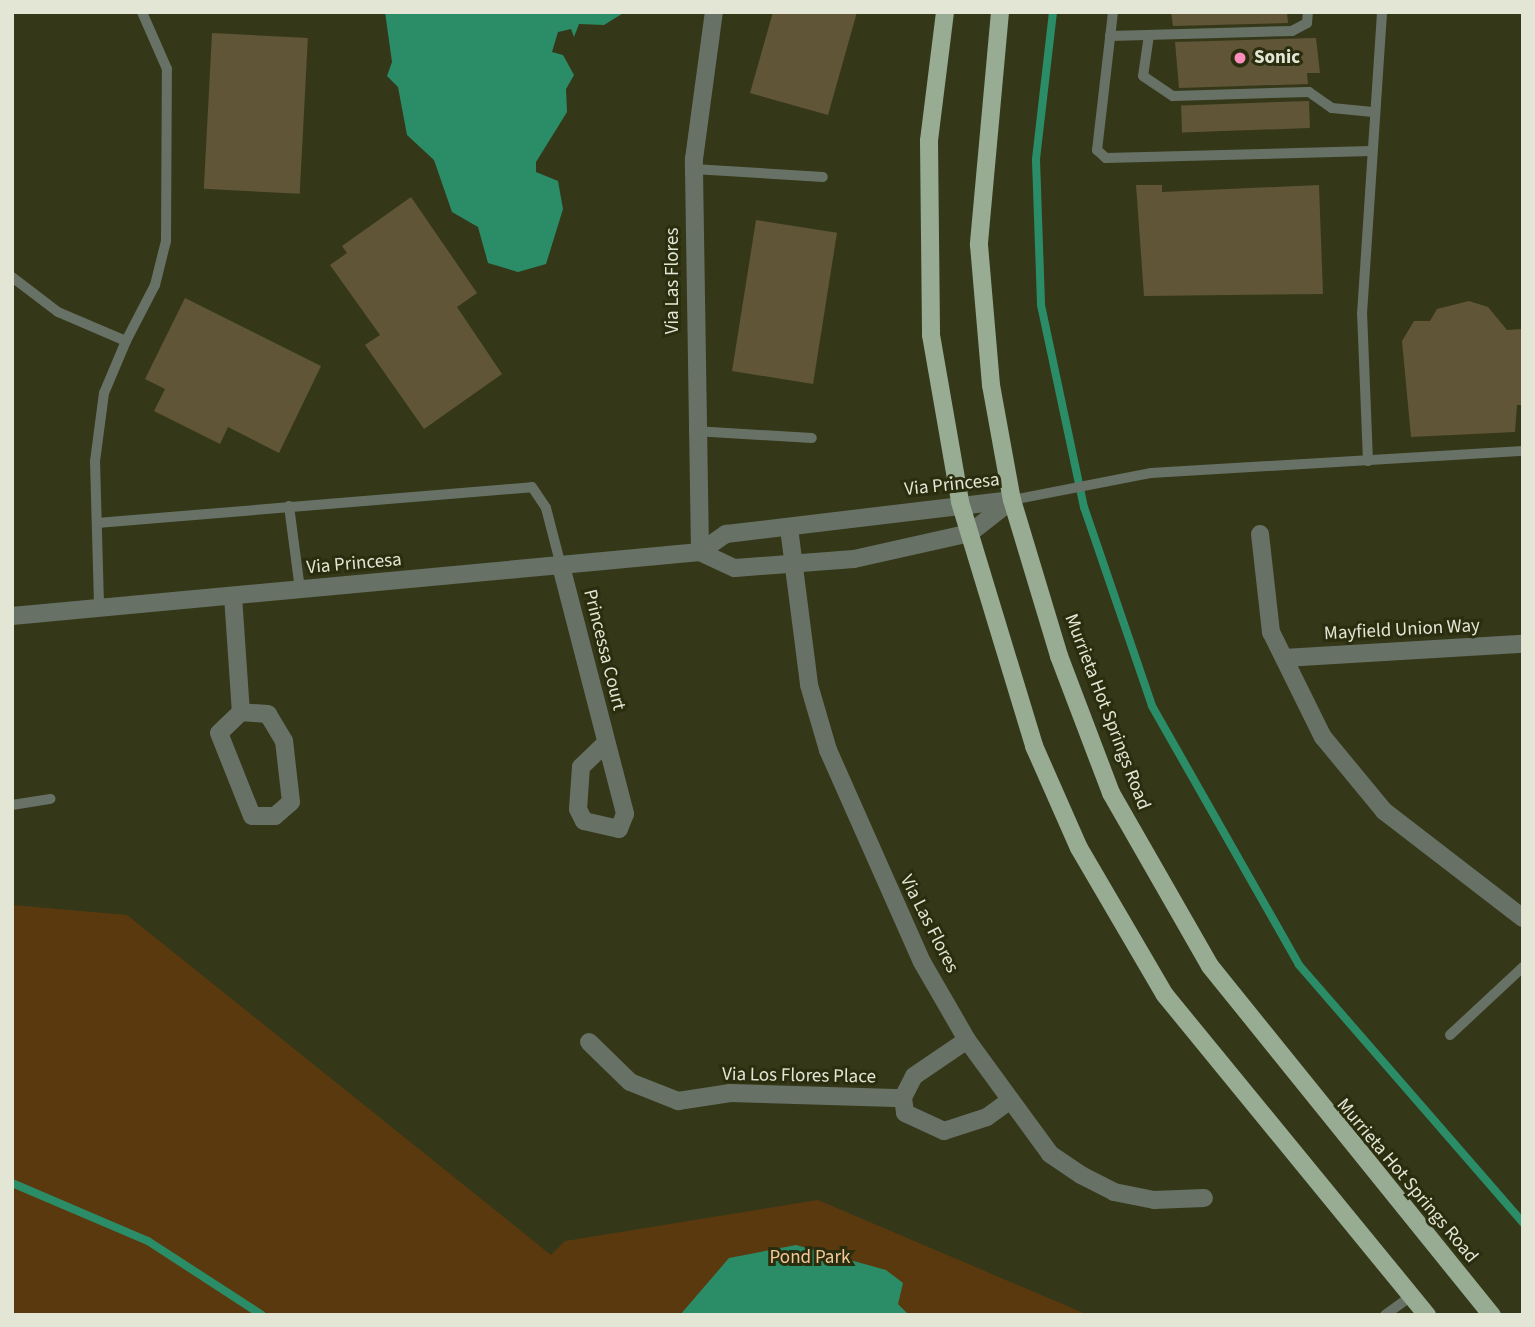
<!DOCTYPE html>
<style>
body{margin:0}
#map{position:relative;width:1535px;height:1327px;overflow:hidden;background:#343819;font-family:"Source Sans 3",sans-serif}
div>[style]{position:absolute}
.green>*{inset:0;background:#5b390e}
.water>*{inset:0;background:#2b8d68}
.stream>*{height:8px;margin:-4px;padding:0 4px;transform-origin:4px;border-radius:4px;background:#2b8d68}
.building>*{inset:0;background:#605536;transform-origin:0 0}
.lane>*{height:10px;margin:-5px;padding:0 5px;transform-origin:5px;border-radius:5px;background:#687165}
.street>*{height:18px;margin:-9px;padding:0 9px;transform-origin:9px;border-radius:9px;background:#687165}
.primary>*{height:18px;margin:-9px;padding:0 9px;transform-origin:9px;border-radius:9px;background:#98ac93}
.dots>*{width:19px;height:19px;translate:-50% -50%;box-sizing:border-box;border:4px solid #2a2e0f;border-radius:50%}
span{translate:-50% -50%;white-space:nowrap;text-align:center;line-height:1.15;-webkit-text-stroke:6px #2a2e0f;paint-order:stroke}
.poi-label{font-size:19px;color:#e3e6d4;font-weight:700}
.left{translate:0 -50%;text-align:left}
.street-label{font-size:19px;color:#e3e6d4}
.park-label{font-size:19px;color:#f6c797}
.frame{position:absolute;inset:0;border:14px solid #e3e6d4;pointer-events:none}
</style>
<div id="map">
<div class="green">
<i style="clip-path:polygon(12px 905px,127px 915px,551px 1255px,565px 1241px,818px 1200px,1088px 1315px,12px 1315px)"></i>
</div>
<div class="water">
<i style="clip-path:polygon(385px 12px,625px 12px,604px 25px,579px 24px,574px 37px,571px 29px,558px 32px,552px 52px,563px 55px,574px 75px,566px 89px,567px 112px,536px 162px,536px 172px,558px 181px,563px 209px,546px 264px,518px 272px,488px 263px,478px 227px,452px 212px,434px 160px,407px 135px,398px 87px,387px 76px,392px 62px)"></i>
<i style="clip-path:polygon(796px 1245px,886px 1270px,903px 1283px,898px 1304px,909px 1315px,680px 1315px,729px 1258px)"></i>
</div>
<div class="stream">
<i style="left:1053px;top:12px;width:149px;rotate:96.6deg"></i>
<i style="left:1036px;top:160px;width:145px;rotate:88deg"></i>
<i style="left:1041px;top:305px;width:207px;rotate:78deg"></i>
<i style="left:1084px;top:507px;width:210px;rotate:71.1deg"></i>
<i style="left:1152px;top:706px;width:298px;rotate:60.4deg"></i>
<i style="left:1299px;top:965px;width:342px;rotate:49deg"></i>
<i style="left:12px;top:1183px;width:148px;rotate:23.1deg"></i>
<i style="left:148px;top:1241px;width:136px;rotate:33deg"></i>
</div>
<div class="building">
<i style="clip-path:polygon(773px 12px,857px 12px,828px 115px,750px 93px)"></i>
<i style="clip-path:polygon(1171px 12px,1287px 12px,1288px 23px,1173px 26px)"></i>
<i style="left:212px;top:33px;width:96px;height:156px;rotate:3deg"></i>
<i style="clip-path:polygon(1316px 38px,1320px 73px,1307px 73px,1308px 84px,1179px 88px,1175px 42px)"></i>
<i style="left:1309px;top:101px;width:27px;height:128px;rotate:88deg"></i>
<i style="clip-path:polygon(1136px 185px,1162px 185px,1162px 192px,1319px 185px,1323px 294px,1144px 296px)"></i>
<i style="clip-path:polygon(411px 197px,477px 293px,457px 307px,502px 374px,424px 429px,365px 345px,380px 335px,330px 265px,347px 253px,342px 246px)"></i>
<i style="left:756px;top:220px;width:82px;height:153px;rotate:9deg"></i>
<i style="clip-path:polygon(185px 298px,321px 366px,279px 453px,228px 427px,220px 444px,154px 411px,165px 389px,145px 379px)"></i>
<i style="clip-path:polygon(1469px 301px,1488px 307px,1507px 330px,1523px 329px,1523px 405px,1517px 405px,1515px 432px,1411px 437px,1402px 341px,1414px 321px,1430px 321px,1437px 309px)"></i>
</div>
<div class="lane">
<i style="left:1113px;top:12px;width:139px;rotate:96.6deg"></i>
<i style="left:1097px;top:150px;width:12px;rotate:42deg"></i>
<i style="left:1106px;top:158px;width:265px;rotate:-1.5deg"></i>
<i style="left:1149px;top:35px;width:41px;rotate:98.3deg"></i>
<i style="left:1143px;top:76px;width:36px;rotate:34deg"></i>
<i style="left:1173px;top:96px;width:136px;rotate:-1.7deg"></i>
<i style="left:1309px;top:92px;width:28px;rotate:35deg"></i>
<i style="left:1332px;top:108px;width:41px;rotate:5.6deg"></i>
<i style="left:1110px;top:36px;width:182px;rotate:-1.6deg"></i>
<i style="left:1292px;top:31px;width:17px;rotate:-28deg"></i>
<i style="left:1307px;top:23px;width:11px;rotate:-85deg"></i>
<i style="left:693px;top:169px;width:130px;rotate:3.5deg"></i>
<i style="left:12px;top:277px;width:58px;rotate:37.3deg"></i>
<i style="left:58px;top:312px;width:74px;rotate:23.1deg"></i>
<i style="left:126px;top:341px;width:56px;rotate:112.9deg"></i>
<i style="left:104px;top:393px;width:69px;rotate:97.5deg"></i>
<i style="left:95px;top:461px;width:147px;rotate:88.4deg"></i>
<i style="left:126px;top:341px;width:63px;rotate:-62.6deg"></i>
<i style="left:155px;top:285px;width:45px;rotate:-76deg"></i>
<i style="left:166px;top:241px;width:172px;rotate:-89.7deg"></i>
<i style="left:167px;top:69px;width:62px;rotate:-113.7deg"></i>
<i style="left:694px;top:431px;width:118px;rotate:3.4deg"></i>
<i style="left:1368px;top:461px;width:147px;rotate:-92.3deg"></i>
<i style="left:1362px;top:314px;width:303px;rotate:-86.2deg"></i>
<i style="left:1012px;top:500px;width:142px;rotate:-11deg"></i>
<i style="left:1151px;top:473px;width:373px;rotate:-3.4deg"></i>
<i style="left:289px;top:506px;width:85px;rotate:82.5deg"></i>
<i style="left:97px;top:523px;width:436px;rotate:-4.7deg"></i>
<i style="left:532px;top:487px;width:25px;rotate:56deg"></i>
<i style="left:546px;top:508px;width:60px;rotate:75.5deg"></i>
<i style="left:12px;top:805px;width:39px;rotate:-9deg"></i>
<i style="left:1450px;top:1035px;width:100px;rotate:-43deg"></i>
<i style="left:1385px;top:1315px;width:32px;rotate:-36deg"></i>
</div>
<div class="street">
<i style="left:789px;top:528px;width:158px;rotate:82.7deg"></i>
<i style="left:809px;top:685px;width:68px;rotate:73.7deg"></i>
<i style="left:828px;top:750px;width:232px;rotate:66.1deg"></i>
<i style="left:922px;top:962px;width:90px;rotate:60deg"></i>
<i style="left:967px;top:1040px;width:141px;rotate:53.9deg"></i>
<i style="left:1050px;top:1154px;width:37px;rotate:34deg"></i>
<i style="left:1081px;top:1175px;width:37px;rotate:27deg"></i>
<i style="left:1114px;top:1192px;width:41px;rotate:11.3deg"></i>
<i style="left:1154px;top:1200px;width:50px;rotate:-2.3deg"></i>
<i style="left:1260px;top:534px;width:99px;rotate:83.6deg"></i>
<i style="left:1271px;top:632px;width:117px;rotate:63.7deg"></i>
<i style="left:1323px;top:737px;width:96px;rotate:50.5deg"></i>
<i style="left:1384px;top:811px;width:175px;rotate:37.6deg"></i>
<i style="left:700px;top:552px;width:393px;rotate:-90.9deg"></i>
<i style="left:694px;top:159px;width:148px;rotate:-82.3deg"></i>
<i style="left:700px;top:552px;width:38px;rotate:25deg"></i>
<i style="left:735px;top:568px;width:119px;rotate:-4.3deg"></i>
<i style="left:854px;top:559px;width:119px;rotate:-12.6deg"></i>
<i style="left:970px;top:533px;width:53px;rotate:-38.2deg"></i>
<i style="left:561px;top:566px;width:256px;rotate:75.5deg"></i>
<i style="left:625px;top:814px;width:16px;rotate:112deg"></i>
<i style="left:619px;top:829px;width:36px;rotate:-167deg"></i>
<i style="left:584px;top:821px;width:13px;rotate:-117deg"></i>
<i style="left:578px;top:809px;width:42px;rotate:-85.9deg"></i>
<i style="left:581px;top:767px;width:35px;rotate:-44deg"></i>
<i style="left:233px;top:596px;width:116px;rotate:86.1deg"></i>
<i style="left:241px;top:712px;width:30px;rotate:136deg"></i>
<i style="left:219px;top:733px;width:89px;rotate:68.3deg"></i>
<i style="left:252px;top:816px;width:23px"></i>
<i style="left:275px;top:816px;width:21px;rotate:-41deg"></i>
<i style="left:291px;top:802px;width:61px;rotate:-96.5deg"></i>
<i style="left:284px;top:741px;width:31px;rotate:-121deg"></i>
<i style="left:268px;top:714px;width:27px;rotate:-176deg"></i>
<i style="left:12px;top:616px;width:691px;rotate:-5.31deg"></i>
<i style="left:700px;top:552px;width:32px;rotate:-35deg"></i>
<i style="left:726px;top:534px;width:288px;rotate:-6.8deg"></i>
<i style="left:1284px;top:658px;width:239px;rotate:-3.4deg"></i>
<i style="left:967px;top:1040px;width:64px;rotate:145.8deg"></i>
<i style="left:914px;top:1076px;width:25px;rotate:117deg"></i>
<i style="left:903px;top:1098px;width:15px;rotate:82deg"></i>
<i style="left:905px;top:1113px;width:43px;rotate:24.8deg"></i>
<i style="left:944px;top:1131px;width:45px;rotate:-18deg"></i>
<i style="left:987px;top:1117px;width:29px;rotate:-36deg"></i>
<i style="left:589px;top:1042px;width:57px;rotate:44.3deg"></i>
<i style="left:630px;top:1082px;width:52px;rotate:21.6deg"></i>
<i style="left:678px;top:1101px;width:53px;rotate:-8.7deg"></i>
<i style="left:730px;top:1093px;width:173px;rotate:1.7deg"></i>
</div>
<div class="primary">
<i style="left:945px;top:12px;width:130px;rotate:97.1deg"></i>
<i style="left:929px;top:141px;width:194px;rotate:89.4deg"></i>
<i style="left:931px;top:335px;width:169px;rotate:80.1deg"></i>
<i style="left:960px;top:502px;width:255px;rotate:73.1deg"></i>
<i style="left:1034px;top:746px;width:111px;rotate:66.2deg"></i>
<i style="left:1079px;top:848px;width:170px;rotate:59.7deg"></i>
<i style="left:1165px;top:995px;width:414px;rotate:50.7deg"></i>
<i style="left:1000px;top:12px;width:234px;rotate:95.2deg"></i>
<i style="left:979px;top:245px;width:141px;rotate:85.1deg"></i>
<i style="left:991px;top:385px;width:117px;rotate:79.7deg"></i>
<i style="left:1012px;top:500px;width:163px;rotate:73.2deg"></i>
<i style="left:1059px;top:656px;width:147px;rotate:69.2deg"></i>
<i style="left:1111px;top:793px;width:199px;rotate:60.2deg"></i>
<i style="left:1210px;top:966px;width:449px;rotate:51.1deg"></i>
</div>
<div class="dots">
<i style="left:1240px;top:58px;background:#fe8ebd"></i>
</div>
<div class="poi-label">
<span class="left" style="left:1254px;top:58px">Sonic</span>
</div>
<div class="street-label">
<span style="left:673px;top:281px;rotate:-90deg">Via Las Flores</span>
<span style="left:952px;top:485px;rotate:-6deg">Via Princesa</span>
<span style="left:354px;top:564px;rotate:-5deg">Via Princesa</span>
<span style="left:1402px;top:630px;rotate:-3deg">Mayfield Union Way</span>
<span style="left:604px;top:650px;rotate:76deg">Princessa Court</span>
<span style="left:1107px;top:712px;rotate:69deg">Murrieta Hot Springs Road</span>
<span style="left:929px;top:924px;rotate:63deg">Via Las Flores</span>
<span style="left:799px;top:1076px;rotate:1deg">Via Los Flores Place</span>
<span style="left:1407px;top:1181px;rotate:50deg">Murrieta Hot Springs Road</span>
</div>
<div class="park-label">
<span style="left:810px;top:1258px">Pond Park</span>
</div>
<div class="frame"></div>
</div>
